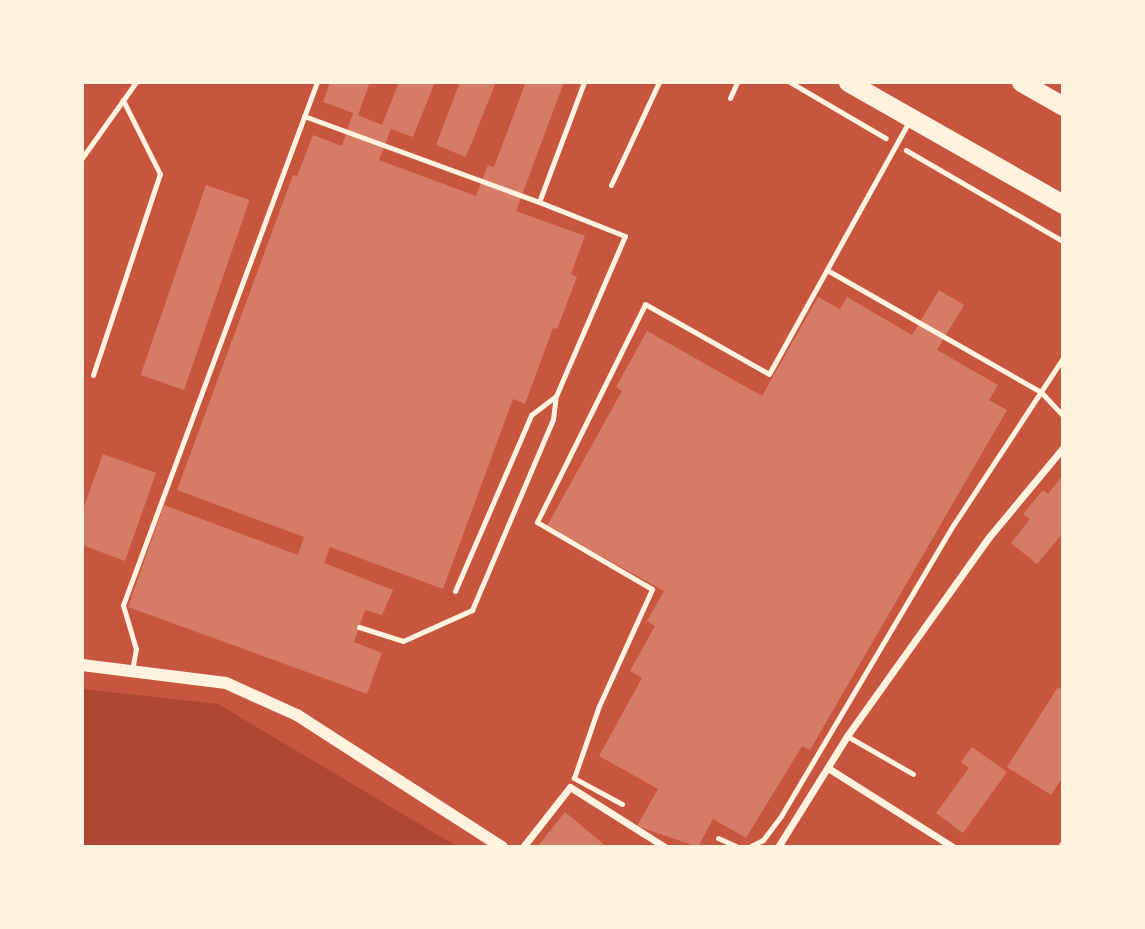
<!DOCTYPE html>
<style>
body{margin:0}
#map{position:relative;width:1145px;height:929px;overflow:hidden;background:#c8553d;font-family:"DejaVu Sans",sans-serif}
div>[style]{position:absolute}
.green>*{inset:0;background:#ae4732}
.building>*{inset:0;background:#d67c66;transform-origin:0 0}
.path>*{height:4.5px;margin:-2.25px;padding:0 2.25px;transform-origin:2.25px;border-radius:2.25px;background:#fff3e0}
.service>*{height:5px;margin:-2.5px;padding:0 2.5px;transform-origin:2.5px;border-radius:2.5px;background:#fff3e0}
.minor>*{height:7px;margin:-3.5px;padding:0 3.5px;transform-origin:3.5px;border-radius:3.5px;background:#fff3e0}
.tertiary>*{height:12px;margin:-6px;padding:0 6px;transform-origin:6px;border-radius:6px;background:#fff3e0}
.trunk>*{height:19px;margin:-9.5px;padding:0 9.5px;transform-origin:9.5px;border-radius:9.5px;background:#fff3e0}
span{translate:-50% -50%;white-space:nowrap;text-align:center;line-height:1.15;-webkit-text-stroke:7px #fff3e0;paint-order:stroke}
.frame{position:absolute;inset:0;border:84px solid #fff3e0;pointer-events:none}
</style>
<div id="map">
<div class="green">
<i style="clip-path:polygon(82px 689px,218px 704px,458px 847px,82px 847px)"></i>
</div>
<div class="building">
<i style="clip-path:polygon(330px 82px,370px 82px,358px 115px,382px 125px,399px 82px,435px 82px,413px 137px,391px 129px,379px 160px,476px 196px,488px 165px,494px 167px,526px 82px,564px 82px,516px 211px,585px 236px,571px 274px,577px 277px,557px 329px,553px 328px,525px 404px,513px 399px,443px 589px,330px 547px,324px 563px,393px 590px,382px 615px,365px 610px,354px 642px,382px 653px,367px 694px,128px 607px,164px 505px,298px 555px,304px 537px,177px 490px,293px 175px,297px 176px,313px 135px,342px 146px,353px 113px,323px 102px)"></i>
<i style="clip-path:polygon(460px 82px,496px 82px,466px 157px,436px 145px)"></i>
<i style="left:206px;top:185px;width:46px;height:201px;rotate:19deg"></i>
<i style="clip-path:polygon(939px 290px,964px 305px,937px 350px,998px 385px,989px 400px,1007px 410px,810px 750px,802px 746px,746px 838px,713px 819px,698px 847px,637px 826px,658px 789px,599px 756px,642px 678px,630px 671px,655px 626px,647px 621px,664px 591px,547px 526px,622px 391px,616px 387px,647px 331px,762px 396px,818px 297px,840px 309px,847px 297px,912px 335px)"></i>
<i style="clip-path:polygon(103px 454px,156px 473px,125px 561px,82px 545px,82px 512px)"></i>
<i style="clip-path:polygon(1063px 475px,1063px 533px,1037px 564px,1011px 543px,1030px 519px,1023px 514px,1043px 490px,1048px 494px)"></i>
<i style="clip-path:polygon(1058px 687px,1063px 690px,1063px 777px,1051px 795px,1007px 767px)"></i>
<i style="clip-path:polygon(972px 747px,1007px 772px,963px 833px,936px 813px,969px 768px,961px 762px)"></i>
<i style="clip-path:polygon(565px 812px,607px 847px,537px 847px)"></i>
</div>
<div class="path">
<i style="left:790px;top:82px;width:111px;rotate:30.3deg"></i>
<i style="left:906px;top:150px;width:181px;rotate:30.1deg"></i>
</div>
<div class="service">
<i style="left:730px;top:98px;width:17px;rotate:-66deg"></i>
<i style="left:304px;top:116px;width:250px;rotate:20.1deg"></i>
<i style="left:82px;top:158px;width:93px;rotate:-54.6deg"></i>
<i style="left:611px;top:185px;width:114px;rotate:-65deg"></i>
<i style="left:827px;top:270px;width:246px;rotate:29.7deg"></i>
<i style="left:1041px;top:392px;width:33px;rotate:47deg"></i>
<i style="left:93px;top:375px;width:212px;rotate:-71.6deg"></i>
<i style="left:160px;top:174px;width:83px;rotate:-116.6deg"></i>
<i style="left:455px;top:591px;width:192px;rotate:-66.6deg"></i>
<i style="left:531px;top:415px;width:31px;rotate:-37deg"></i>
<i style="left:359px;top:627px;width:46px;rotate:17.7deg"></i>
<i style="left:403px;top:641px;width:76px;rotate:-24.2deg"></i>
<i style="left:472px;top:610px;width:207px;rotate:-67deg"></i>
<i style="left:553px;top:419px;width:23px;rotate:-83deg"></i>
<i style="left:556px;top:396px;width:174px;rotate:-66.7deg"></i>
<i style="left:625px;top:236px;width:92px;rotate:-158.4deg"></i>
<i style="left:539px;top:202px;width:128px;rotate:-69.4deg"></i>
<i style="left:132px;top:671px;width:22px;rotate:-80deg"></i>
<i style="left:136px;top:649px;width:46px;rotate:-106.5deg"></i>
<i style="left:123px;top:605px;width:558px;rotate:-69.65deg"></i>
<i style="left:847px;top:736px;width:76px;rotate:29.9deg"></i>
<i style="left:622px;top:804px;width:55px;rotate:-151.6deg"></i>
<i style="left:574px;top:778px;width:76px;rotate:-70.9deg"></i>
<i style="left:599px;top:706px;width:128px;rotate:-65.6deg"></i>
<i style="left:652px;top:589px;width:133px;rotate:-149.8deg"></i>
<i style="left:537px;top:522px;width:243px;rotate:-63.6deg"></i>
<i style="left:645px;top:304px;width:142px;rotate:29.4deg"></i>
<i style="left:769px;top:374px;width:289px;rotate:-61deg"></i>
<i style="left:718px;top:838px;width:22px;rotate:24deg"></i>
<i style="left:749px;top:847px;width:16px;rotate:-27deg"></i>
<i style="left:763px;top:840px;width:30px;rotate:-53deg"></i>
<i style="left:781px;top:816px;width:339px;rotate:-59.4deg"></i>
<i style="left:954px;top:524px;width:199px;rotate:-56.7deg"></i>
</div>
<div class="minor">
<i style="left:828px;top:768px;width:148px;rotate:32.3deg"></i>
<i style="left:523px;top:847px;width:76px;rotate:-51.9deg"></i>
<i style="left:570px;top:787px;width:112px;rotate:32.3deg"></i>
<i style="left:778px;top:847px;width:131px;rotate:-58.1deg"></i>
<i style="left:847px;top:736px;width:244px;rotate:-54.5deg"></i>
<i style="left:989px;top:537px;width:116px;rotate:-50.3deg"></i>
<i style="left:1061px;top:847px;width:4px;rotate:-56deg"></i>
</div>
<div class="tertiary">
<i style="left:82px;top:665px;width:145px;rotate:7.1deg"></i>
<i style="left:226px;top:683px;width:78px;rotate:24.3deg"></i>
<i style="left:297px;top:715px;width:244px;rotate:32.8deg"></i>
</div>
<div class="trunk">
<i style="left:848px;top:82px;width:247px;rotate:29.6deg"></i>
<i style="left:1021px;top:82px;width:48px;rotate:29.7deg"></i>
</div>
<div class="frame"></div>
</div>
